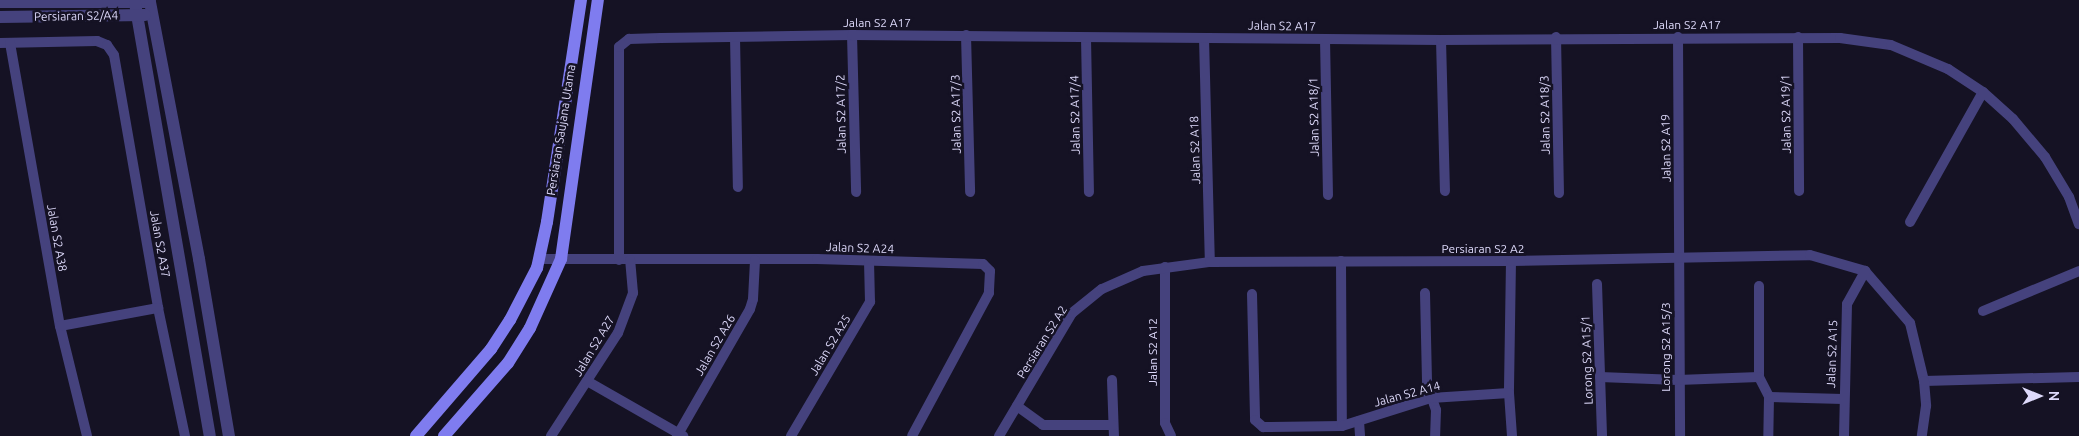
<!DOCTYPE html>
<style>
body{margin:0}
#map{position:relative;width:2079px;height:436px;overflow:hidden;background:#151224;font-family:Ubuntu,sans-serif}
div>[style]{position:absolute}
.minor>*{height:10px;margin:-5px;padding:0 5px;transform-origin:5px;border-radius:5px;background:#45427d}
.tertiary>*{height:12px;margin:-6px;padding:0 6px;transform-origin:6px;border-radius:6px;background:#45427d}
.secondary>*{height:12px;margin:-6px;padding:0 6px;transform-origin:6px;border-radius:6px;background:#7f7cef}
span{translate:-50% -50%;white-space:nowrap;text-align:center;line-height:1.15;-webkit-text-stroke:5px #151224;paint-order:stroke}
.street-label{font-size:12px;color:#ddd9fa}
.north{position:absolute;left:2014px;top:371px;width:50px;height:50px;-webkit-text-stroke:4px #151224;paint-order:stroke;rotate:90deg;font-size:14px;font-weight:700;line-height:20px;text-align:center;color:#ddd9fa}
.north::after{content:'';display:block;margin:auto;width:18px;height:22px;background:#ddd9fa;clip-path:polygon(50% 0,100% 100%,50% 72%,0 100%)}
</style>
<div id="map">
<div class="minor">
<i style="left:852px;top:35px;width:157px;rotate:88.5deg"></i>
<i style="left:966px;top:35px;width:157px;rotate:88.5deg"></i>
<i style="left:735px;top:37px;width:150px;rotate:88.9deg"></i>
<i style="left:1556px;top:37px;width:156px;rotate:88.9deg"></i>
<i style="left:1678px;top:37px;width:399px;rotate:89.7deg"></i>
<i style="left:1798px;top:37px;width:154px;rotate:89.6deg"></i>
<i style="left:1086px;top:38px;width:154px;rotate:88.9deg"></i>
<i style="left:1204px;top:38px;width:224px;rotate:88.5deg"></i>
<i style="left:1325px;top:39px;width:156px;rotate:88.9deg"></i>
<i style="left:1441px;top:40px;width:151px;rotate:88.5deg"></i>
<i style="left:0;top:43px;width:97px;rotate:-1.2deg"></i>
<i style="left:97px;top:41px;width:11px;rotate:22deg"></i>
<i style="left:107px;top:45px;width:12px;rotate:55deg"></i>
<i style="left:114px;top:55px;width:257px;rotate:80.1deg"></i>
<i style="left:158px;top:308px;width:131px;rotate:78.1deg"></i>
<i style="left:10px;top:43px;width:287px;rotate:80deg"></i>
<i style="left:60px;top:326px;width:113px;rotate:76.2deg"></i>
<i style="left:1910px;top:222px;width:149px;rotate:-60.7deg"></i>
<i style="left:540px;top:259px;width:277px"></i>
<i style="left:817px;top:259px;width:166px;rotate:1.7deg"></i>
<i style="left:983px;top:264px;width:10px;rotate:45deg"></i>
<i style="left:990px;top:271px;width:22px;rotate:93deg"></i>
<i style="left:989px;top:293px;width:162px;rotate:118.3deg"></i>
<i style="left:619px;top:260px;width:213px;rotate:-90deg"></i>
<i style="left:619px;top:47px;width:13px;rotate:-39deg"></i>
<i style="left:629px;top:39px;width:32px;rotate:-2deg"></i>
<i style="left:661px;top:38px;width:191px;rotate:-0.9deg"></i>
<i style="left:852px;top:35px;width:589px;rotate:0.49deg"></i>
<i style="left:1441px;top:40px;width:399px;rotate:-0.3deg"></i>
<i style="left:1840px;top:38px;width:51px;rotate:7.8deg"></i>
<i style="left:1891px;top:45px;width:62px;rotate:22.8deg"></i>
<i style="left:1948px;top:69px;width:42px;rotate:33.3deg"></i>
<i style="left:1983px;top:92px;width:40px;rotate:42deg"></i>
<i style="left:2013px;top:119px;width:50px;rotate:49.9deg"></i>
<i style="left:2045px;top:157px;width:47px;rotate:59deg"></i>
<i style="left:2069px;top:197px;width:29px;rotate:70deg"></i>
<i style="left:1341px;top:261px;width:165px;rotate:89.7deg"></i>
<i style="left:1511px;top:261px;width:132px;rotate:90.9deg"></i>
<i style="left:1509px;top:393px;width:43px;rotate:86deg"></i>
<i style="left:1165px;top:267px;width:156px;rotate:90deg"></i>
<i style="left:1165px;top:423px;width:14px;rotate:65deg"></i>
<i style="left:1597px;top:284px;width:152px;rotate:88.1deg"></i>
<i style="left:1759px;top:286px;width:91px;rotate:90deg"></i>
<i style="left:1759px;top:377px;width:22px;rotate:63deg"></i>
<i style="left:1769px;top:397px;width:39px;rotate:91deg"></i>
<i style="left:1425px;top:293px;width:91px;rotate:88.7deg"></i>
<i style="left:1427px;top:384px;width:28px;rotate:71deg"></i>
<i style="left:1436px;top:410px;width:26px;rotate:92deg"></i>
<i style="left:1252px;top:294px;width:126px;rotate:88.6deg"></i>
<i style="left:1255px;top:420px;width:11px;rotate:41deg"></i>
<i style="left:1263px;top:427px;width:79px;rotate:-0.7deg"></i>
<i style="left:1342px;top:426px;width:93px;rotate:-17.5deg"></i>
<i style="left:1431px;top:398px;width:78px;rotate:-3.7deg"></i>
<i style="left:1983px;top:311px;width:104px;rotate:-22.6deg"></i>
<i style="left:60px;top:326px;width:100px;rotate:-10.4deg"></i>
<i style="left:1600px;top:377px;width:78px;rotate:2.2deg"></i>
<i style="left:1678px;top:380px;width:81px;rotate:-2.1deg"></i>
<i style="left:1112px;top:380px;width:56px;rotate:88deg"></i>
<i style="left:587px;top:381px;width:111px;rotate:29.8deg"></i>
<i style="left:1924px;top:381px;width:155px;rotate:-1.5deg"></i>
<i style="left:1769px;top:397px;width:74px;rotate:1.5deg"></i>
<i style="left:1017px;top:406px;width:32px;rotate:36deg"></i>
<i style="left:1043px;top:425px;width:70px"></i>
<i style="left:1359px;top:421px;width:15px;rotate:86deg"></i>
<i style="left:551px;top:436px;width:123px;rotate:-57deg"></i>
<i style="left:618px;top:333px;width:43px;rotate:-69.4deg"></i>
<i style="left:633px;top:293px;width:33px;rotate:-95deg"></i>
<i style="left:677px;top:436px;width:146px;rotate:-60.1deg"></i>
<i style="left:750px;top:309px;width:10px;rotate:-73deg"></i>
<i style="left:753px;top:299px;width:39px;rotate:-87deg"></i>
<i style="left:791px;top:436px;width:156px;rotate:-59.5deg"></i>
<i style="left:870px;top:302px;width:41px;rotate:-91.4deg"></i>
<i style="left:999px;top:436px;width:143px;rotate:-59.3deg"></i>
<i style="left:1072px;top:313px;width:38px;rotate:-39deg"></i>
<i style="left:1102px;top:289px;width:45px;rotate:-23.7deg"></i>
<i style="left:1143px;top:271px;width:68px;rotate:-7.7deg"></i>
<i style="left:1210px;top:262px;width:301px;rotate:-0.2deg"></i>
<i style="left:1511px;top:261px;width:299px;rotate:-1.1deg"></i>
<i style="left:1810px;top:255px;width:57px;rotate:16.2deg"></i>
<i style="left:1865px;top:271px;width:69px;rotate:49.1deg"></i>
<i style="left:1910px;top:323px;width:60px;rotate:76.4deg"></i>
<i style="left:1924px;top:381px;width:25px;rotate:85deg"></i>
<i style="left:1926px;top:406px;width:30px;rotate:98deg"></i>
<i style="left:1844px;top:436px;width:132px;rotate:-88.7deg"></i>
<i style="left:1847px;top:304px;width:38px;rotate:-61deg"></i>
</div>
<div class="tertiary">
<i style="left:0;top:2px;width:150px"></i>
<i style="left:150px;top:2px;width:262px;rotate:79.2deg"></i>
<i style="left:199px;top:259px;width:180px;rotate:80.4deg"></i>
<i style="left:135px;top:3px;width:439px;rotate:80.2deg"></i>
<i style="left:0;top:17px;width:145px;rotate:-0.8deg"></i>
</div>
<div class="secondary">
<i style="left:416px;top:436px;width:115px;rotate:-49.2deg"></i>
<i style="left:491px;top:349px;width:35px;rotate:-57deg"></i>
<i style="left:510px;top:320px;width:59px;rotate:-62.6deg"></i>
<i style="left:537px;top:268px;width:47px;rotate:-77.7deg"></i>
<i style="left:547px;top:222px;width:225px;rotate:-81.3deg"></i>
<i style="left:444px;top:436px;width:97px;rotate:-48.8deg"></i>
<i style="left:508px;top:363px;width:41px;rotate:-57.8deg"></i>
<i style="left:530px;top:328px;width:76px;rotate:-65.8deg"></i>
<i style="left:561px;top:259px;width:262px;rotate:-81.9deg"></i>
</div>
<div class="street-label">
<span style="left:76px;top:16px;rotate:-1deg">Persiaran S2/A4</span>
<span style="left:877px;top:23px">Jalan S2 A17</span>
<span style="left:1687px;top:25px">Jalan S2 A17</span>
<span style="left:1282px;top:26px;rotate:1deg">Jalan S2 A17</span>
<span style="left:841px;top:114px;rotate:-91deg">Jalan S2 A17/2</span>
<span style="left:956px;top:114px;rotate:-91deg">Jalan S2 A17/3</span>
<span style="left:1786px;top:114px;rotate:-91deg">Jalan S2 A19/1</span>
<span style="left:1075px;top:115px;rotate:-91deg">Jalan S2 A17/4</span>
<span style="left:1545px;top:115px;rotate:-91deg">Jalan S2 A18/3</span>
<span style="left:1314px;top:117px;rotate:-91deg">Jalan S2 A18/1</span>
<span style="left:561px;top:130px;rotate:-81deg">Persiaran Saujana Utama</span>
<span style="left:1666px;top:148px;rotate:-91deg">Jalan S2 A19</span>
<span style="left:1195px;top:150px;rotate:-92deg">Jalan S2 A18</span>
<span style="left:57px;top:238px;rotate:80deg">Jalan S2 A38</span>
<span style="left:160px;top:244px;rotate:80deg">Jalan S2 A37</span>
<span style="left:860px;top:248px;rotate:2deg">Jalan S2 A24</span>
<span style="left:1483px;top:249px">Persiaran S2 A2</span>
<span style="left:1042px;top:342px;rotate:-58deg">Persiaran S2 A2</span>
<span style="left:715px;top:345px;rotate:-60deg">Jalan S2 A26</span>
<span style="left:830px;top:345px;rotate:-59deg">Jalan S2 A25</span>
<span style="left:594px;top:346px;rotate:-59deg">Jalan S2 A27</span>
<span style="left:1666px;top:347px;rotate:-90deg">Lorong S2 A15/3</span>
<span style="left:1153px;top:352px;rotate:-90deg">Jalan S2 A12</span>
<span style="left:1832px;top:354px;rotate:-88deg">Jalan S2 A15</span>
<span style="left:1587px;top:360px;rotate:-92deg">Lorong S2 A15/1</span>
<span style="left:1407px;top:394px;rotate:-15deg">Jalan S2 A14</span>
</div>
<div class="north">N</div>
</div>
